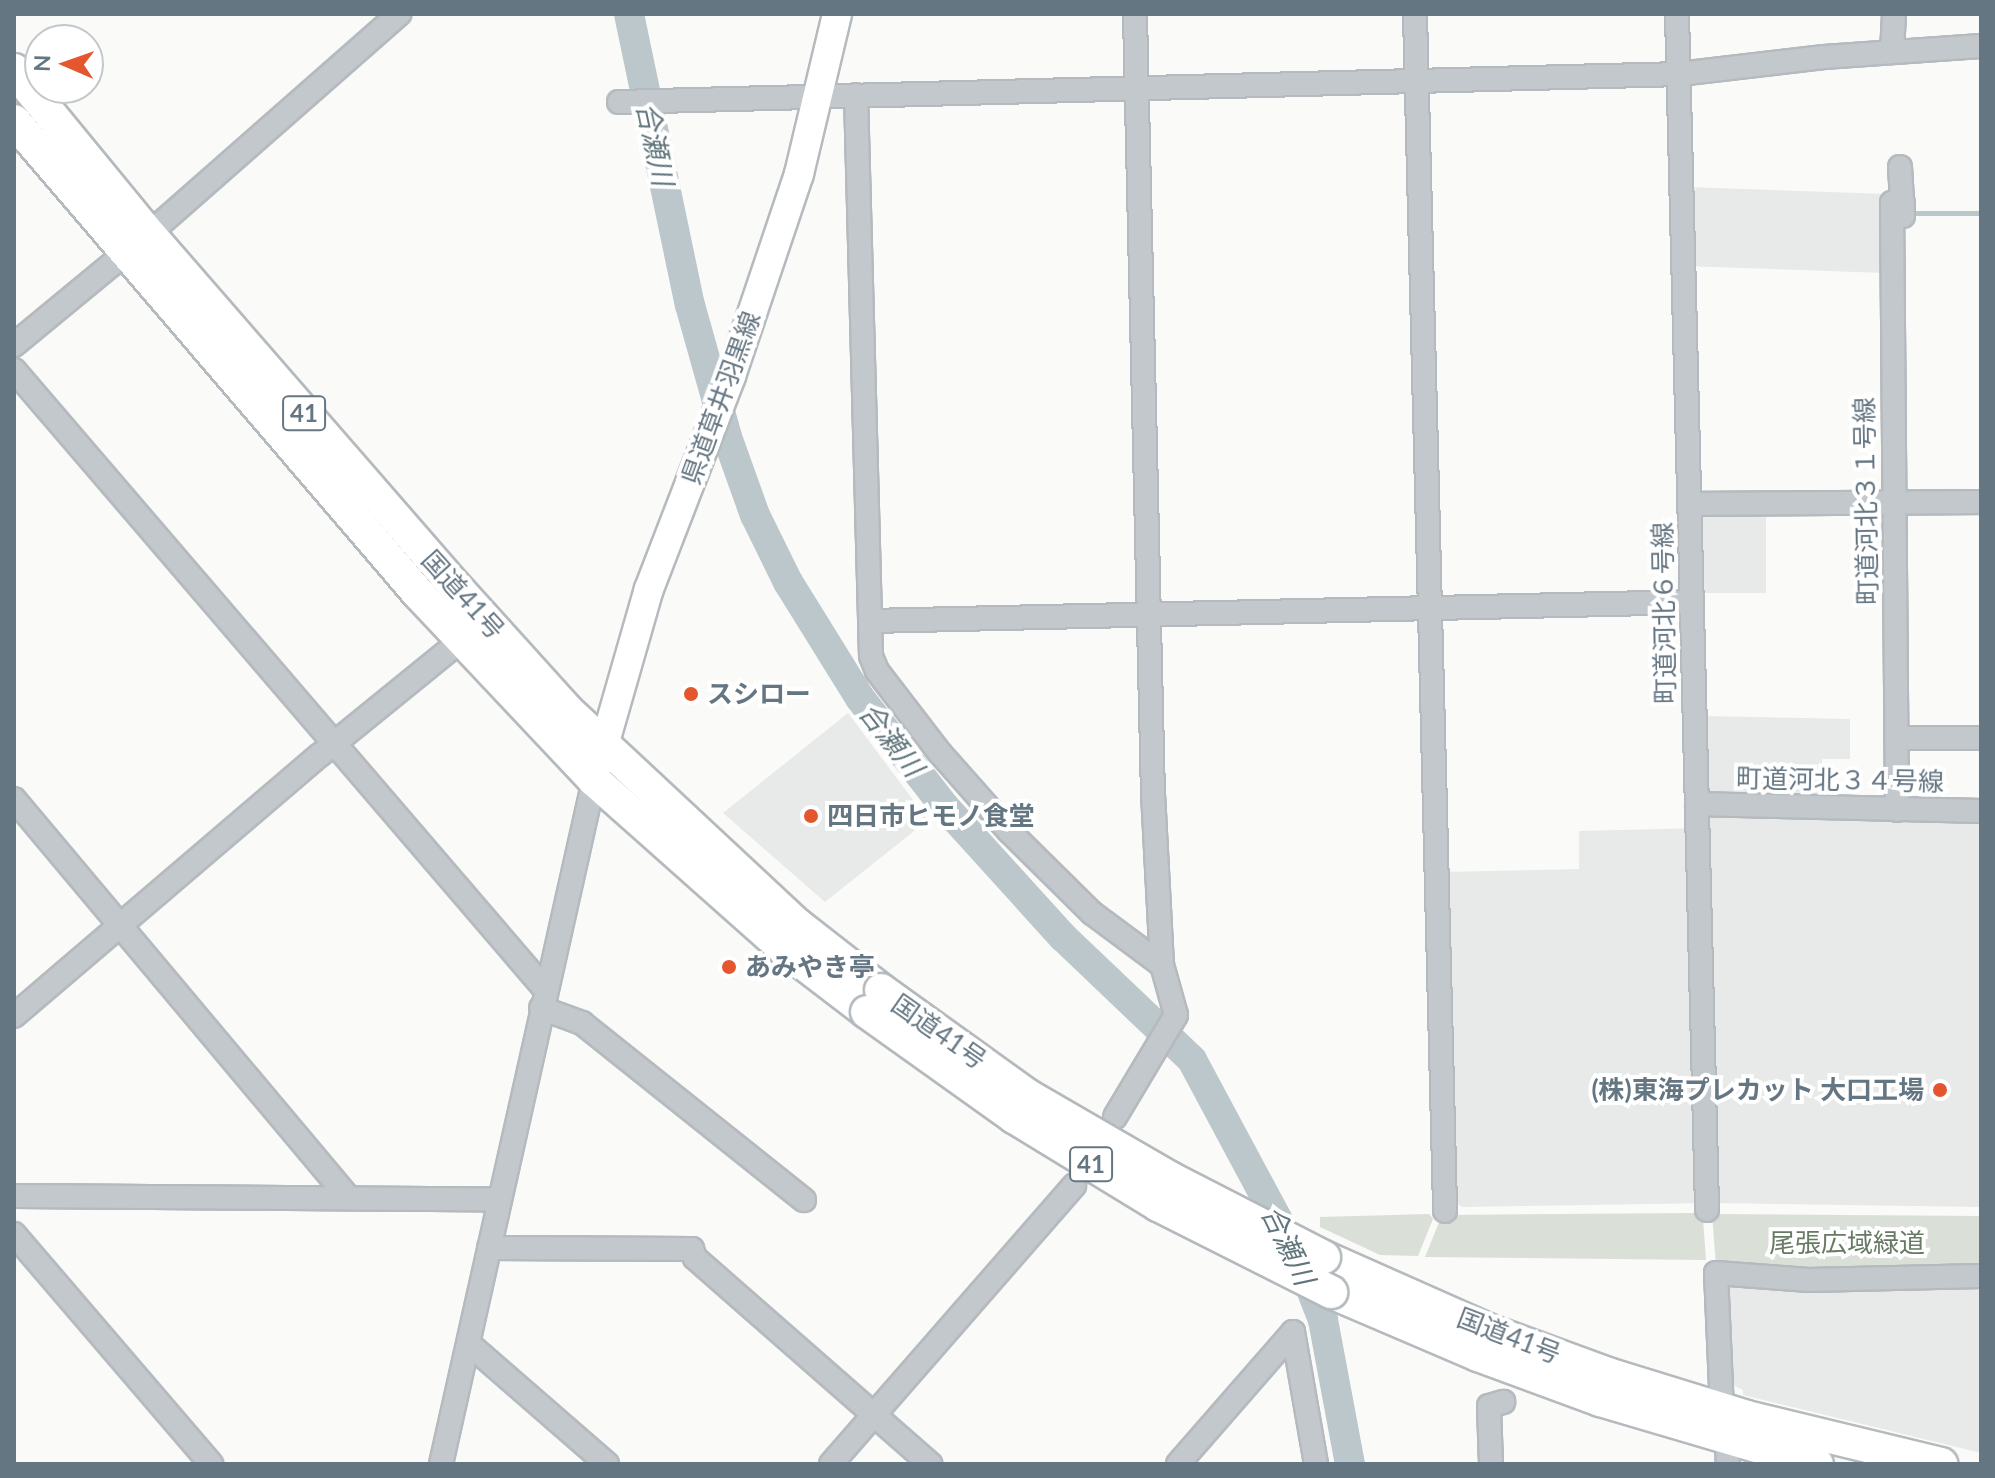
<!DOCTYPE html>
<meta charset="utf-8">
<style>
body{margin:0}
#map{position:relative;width:1995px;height:1478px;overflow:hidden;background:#fafaf8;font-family:Lato,"Noto Sans JP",sans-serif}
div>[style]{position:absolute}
.built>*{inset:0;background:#e8e9e9;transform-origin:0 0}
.green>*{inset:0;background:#dadfd7}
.stream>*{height:5px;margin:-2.5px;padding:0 2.5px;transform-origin:2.5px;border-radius:2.5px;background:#bbc7cb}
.river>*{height:30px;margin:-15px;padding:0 15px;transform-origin:15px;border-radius:15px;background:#bbc7cb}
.roads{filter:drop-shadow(2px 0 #b5babe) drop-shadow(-2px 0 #b5babe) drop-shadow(0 2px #b5babe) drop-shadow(0 -2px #b5babe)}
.minor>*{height:22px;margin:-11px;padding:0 11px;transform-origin:11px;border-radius:11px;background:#c3c8cc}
.major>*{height:28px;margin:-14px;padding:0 14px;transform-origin:14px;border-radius:14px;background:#fff}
.highway>*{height:32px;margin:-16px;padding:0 16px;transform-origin:16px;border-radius:16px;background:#fff}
.bridges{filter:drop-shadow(2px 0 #b4b9bd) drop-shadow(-2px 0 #b4b9bd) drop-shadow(0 2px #b4b9bd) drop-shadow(0 -2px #b4b9bd)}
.highway-bridge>*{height:32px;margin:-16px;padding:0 16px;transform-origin:16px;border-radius:16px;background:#fff}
.dots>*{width:22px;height:22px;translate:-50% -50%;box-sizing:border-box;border:4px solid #fff;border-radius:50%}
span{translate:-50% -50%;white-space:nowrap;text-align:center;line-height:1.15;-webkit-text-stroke:8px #fff;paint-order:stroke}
.shield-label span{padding:2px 6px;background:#fff;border:2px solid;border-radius:6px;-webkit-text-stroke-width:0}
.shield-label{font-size:24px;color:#657683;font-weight:700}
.street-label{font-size:26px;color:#657683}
.poi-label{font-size:26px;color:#657683;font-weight:700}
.left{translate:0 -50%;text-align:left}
.right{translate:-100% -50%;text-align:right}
.park-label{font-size:26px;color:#687a64}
.water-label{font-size:28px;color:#60757c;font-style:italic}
.frame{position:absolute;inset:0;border:16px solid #657683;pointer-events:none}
.north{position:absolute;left:24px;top:24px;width:80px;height:80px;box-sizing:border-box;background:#fff;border:2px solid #c1c8cd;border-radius:50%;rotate:272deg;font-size:22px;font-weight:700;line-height:32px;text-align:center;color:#657683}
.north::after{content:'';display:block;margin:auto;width:28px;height:36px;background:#e4572e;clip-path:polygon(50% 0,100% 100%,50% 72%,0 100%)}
</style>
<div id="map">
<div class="built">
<i style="left:1686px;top:187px;width:202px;height:79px;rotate:2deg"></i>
<i style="left:1766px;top:509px;width:84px;height:66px;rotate:90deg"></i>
<i style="clip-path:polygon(848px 713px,928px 820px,825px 902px,723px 813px)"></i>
<i style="clip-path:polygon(1701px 716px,1850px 719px,1850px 759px,1822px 759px,1822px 803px,1708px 799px)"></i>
<i style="clip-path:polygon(1703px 812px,1981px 816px,1981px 1207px,1713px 1203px,1462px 1207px,1454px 1200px,1443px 872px,1579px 869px,1579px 831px,1702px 828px)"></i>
<i style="clip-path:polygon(1725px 1280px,1981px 1283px,1981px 1453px,1743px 1395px,1743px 1390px,1727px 1382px)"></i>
</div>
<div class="green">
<i style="clip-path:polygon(1696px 1213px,1703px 1219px,1706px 1260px,1425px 1257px,1442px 1215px)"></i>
<i style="clip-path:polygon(1429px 1214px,1433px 1219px,1418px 1256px,1380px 1255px,1320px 1227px,1320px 1217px)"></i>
<i style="clip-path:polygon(1712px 1214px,1981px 1216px,1981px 1267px,1813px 1272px,1716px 1265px)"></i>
</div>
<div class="stream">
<i style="left:1908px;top:213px;width:73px"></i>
</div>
<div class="river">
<i style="left:629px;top:14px;width:297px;rotate:78.2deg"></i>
<i style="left:690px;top:305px;width:137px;rotate:74.3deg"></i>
<i style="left:727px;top:437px;width:83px;rotate:70.3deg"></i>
<i style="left:755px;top:515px;width:75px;rotate:63.8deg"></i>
<i style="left:788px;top:582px;width:137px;rotate:58.2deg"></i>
<i style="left:860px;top:698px;width:138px;rotate:52.1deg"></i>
<i style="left:945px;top:807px;width:176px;rotate:47.8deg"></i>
<i style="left:1063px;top:937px;width:178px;rotate:43.6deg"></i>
<i style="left:1192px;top:1060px;width:228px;rotate:61.8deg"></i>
<i style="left:1300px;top:1261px;width:63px;rotate:68.7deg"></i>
<i style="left:1323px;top:1320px;width:147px;rotate:79.4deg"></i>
</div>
<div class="roads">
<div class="minor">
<i style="left:1415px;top:14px;width:1197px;rotate:88.56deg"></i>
<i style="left:1677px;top:14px;width:1196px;rotate:88.56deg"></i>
<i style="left:1892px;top:52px;width:38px;rotate:-87deg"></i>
<i style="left:856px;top:95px;width:561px;rotate:88.47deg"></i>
<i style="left:871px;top:656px;width:16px;rotate:68deg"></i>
<i style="left:877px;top:671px;width:103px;rotate:52.5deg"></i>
<i style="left:940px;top:753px;width:104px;rotate:48.5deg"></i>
<i style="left:1009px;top:831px;width:117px;rotate:44.7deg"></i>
<i style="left:1092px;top:913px;width:87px;rotate:36.6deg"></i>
<i style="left:619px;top:102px;width:1060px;rotate:-1.51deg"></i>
<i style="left:1679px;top:74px;width:146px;rotate:-6.7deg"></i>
<i style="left:1824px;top:57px;width:157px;rotate:-4deg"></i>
<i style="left:1900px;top:167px;width:49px;rotate:86.5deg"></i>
<i style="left:159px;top:225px;width:320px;rotate:-41.3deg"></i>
<i style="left:14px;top:345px;width:132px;rotate:-39.5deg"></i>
<i style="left:14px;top:370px;width:816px;rotate:49.38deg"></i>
<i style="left:1690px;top:504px;width:291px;rotate:-0.4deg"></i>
<i style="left:870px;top:621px;width:822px;rotate:-1.32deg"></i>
<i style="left:1896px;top:738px;width:85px"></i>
<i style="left:14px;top:799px;width:520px;rotate:50deg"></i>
<i style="left:1697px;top:804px;width:284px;rotate:1.4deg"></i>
<i style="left:1897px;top:810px;width:607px;rotate:-90.47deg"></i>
<i style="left:1892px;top:203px;width:11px"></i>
<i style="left:541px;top:1008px;width:44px;rotate:20.1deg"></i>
<i style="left:582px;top:1023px;width:284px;rotate:38.6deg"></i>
<i style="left:14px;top:1016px;width:402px;rotate:-40.5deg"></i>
<i style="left:320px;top:755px;width:186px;rotate:-39.1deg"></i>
<i style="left:1115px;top:1117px;width:119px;rotate:-59.1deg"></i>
<i style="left:1176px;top:1015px;width:52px;rotate:-105.6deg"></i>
<i style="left:1162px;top:965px;width:169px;rotate:-93deg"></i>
<i style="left:1153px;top:796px;width:782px;rotate:-91.32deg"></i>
<i style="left:14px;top:1196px;width:486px;rotate:0.4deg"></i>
<i style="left:14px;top:1234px;width:303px;rotate:49.4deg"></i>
<i style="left:489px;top:1248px;width:203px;rotate:0.3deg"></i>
<i style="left:692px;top:1249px;width:9px;rotate:72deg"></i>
<i style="left:695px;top:1258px;width:313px;rotate:41.2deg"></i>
<i style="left:469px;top:1344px;width:183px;rotate:41deg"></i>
<i style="left:1722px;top:1410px;width:137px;rotate:-92.5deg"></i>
<i style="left:1716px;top:1273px;width:93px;rotate:4.3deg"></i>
<i style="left:1809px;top:1280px;width:172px;rotate:-1.3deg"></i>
<i style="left:1727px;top:1440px;width:24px;rotate:88deg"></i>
<i style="left:441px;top:1464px;width:701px;rotate:-77.39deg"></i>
<i style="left:831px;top:1464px;width:370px;rotate:-48.9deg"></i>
<i style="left:1178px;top:1464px;width:175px;rotate:-48.9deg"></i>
<i style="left:1293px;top:1332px;width:134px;rotate:80.1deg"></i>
<i style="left:1491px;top:1464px;width:58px;rotate:-92deg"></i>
<i style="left:1489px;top:1406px;width:15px;rotate:-16deg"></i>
</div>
<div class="major">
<i style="left:599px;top:763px;width:181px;rotate:-74deg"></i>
<i style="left:649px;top:589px;width:228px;rotate:-68.9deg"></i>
<i style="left:731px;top:376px;width:213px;rotate:-71.4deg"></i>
<i style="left:799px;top:174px;width:164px;rotate:-76.6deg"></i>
</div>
<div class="highway">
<i style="left:14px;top:70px;width:202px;rotate:50.6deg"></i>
<i style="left:142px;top:226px;width:462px;rotate:49deg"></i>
<i style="left:445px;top:575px;width:182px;rotate:47.9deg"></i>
<i style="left:567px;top:710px;width:317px;rotate:43deg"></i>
<i style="left:799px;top:926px;width:104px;rotate:38deg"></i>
<i style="left:14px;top:121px;width:621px;rotate:49.44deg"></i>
<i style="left:418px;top:593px;width:257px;rotate:46.7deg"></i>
<i style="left:594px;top:780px;width:251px;rotate:41.6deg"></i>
<i style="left:782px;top:947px;width:107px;rotate:37.4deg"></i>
<i style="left:1324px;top:1257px;width:180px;rotate:24deg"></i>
<i style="left:1488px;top:1330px;width:128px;rotate:20.1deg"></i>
<i style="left:1608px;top:1374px;width:145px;rotate:17.2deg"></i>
<i style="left:1747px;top:1417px;width:200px;rotate:13.6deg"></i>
<i style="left:1331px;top:1292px;width:160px;rotate:23.2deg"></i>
<i style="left:1478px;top:1355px;width:130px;rotate:20.2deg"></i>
<i style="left:1600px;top:1400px;width:226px;rotate:16.4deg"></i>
</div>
</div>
<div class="bridges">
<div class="highway-bridge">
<i style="left:881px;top:990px;width:180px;rotate:35.7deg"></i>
<i style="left:1027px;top:1095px;width:168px;rotate:30.1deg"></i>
<i style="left:1172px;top:1179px;width:171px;rotate:27.2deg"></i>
<i style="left:867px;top:1012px;width:181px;rotate:35.5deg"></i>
<i style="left:1014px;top:1117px;width:169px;rotate:31.4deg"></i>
<i style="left:1158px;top:1205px;width:194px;rotate:26.7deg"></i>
</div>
</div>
<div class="dots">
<i style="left:691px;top:694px;background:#e4572e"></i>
<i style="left:811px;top:816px;background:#e4572e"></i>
<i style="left:729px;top:967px;background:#e4572e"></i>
<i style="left:1940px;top:1090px;background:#e4572e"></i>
</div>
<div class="shield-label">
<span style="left:304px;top:413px">41</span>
<span style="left:1091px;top:1164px">41</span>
</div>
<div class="street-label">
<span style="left:721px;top:398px;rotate:-70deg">県道草井羽黒線</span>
<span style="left:1866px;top:501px;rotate:-91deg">町道河北３１号線</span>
<span style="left:463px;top:595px;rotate:48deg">国道41号</span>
<span style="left:1664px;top:613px;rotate:-91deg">町道河北６号線</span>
<span style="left:1840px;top:780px;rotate:1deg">町道河北３４号線</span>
<span style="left:939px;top:1032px;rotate:35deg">国道41号</span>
<span style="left:1509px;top:1336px;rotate:21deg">国道41号</span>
</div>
<div class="poi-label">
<span class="left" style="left:707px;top:694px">スシロー</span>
<span class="left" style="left:827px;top:816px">四日市ヒモノ食堂</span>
<span class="left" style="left:745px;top:967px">あみやき亭</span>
<span class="right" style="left:1924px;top:1090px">(株)東海プレカット 大口工場</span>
</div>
<div class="park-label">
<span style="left:1847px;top:1243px">尾張広域緑道</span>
</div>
<div class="water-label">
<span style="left:656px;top:144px;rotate:78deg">合瀬川</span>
<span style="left:892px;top:739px;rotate:52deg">合瀬川</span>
<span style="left:1289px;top:1245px;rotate:64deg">合瀬川</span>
</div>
<div class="frame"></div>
<div class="north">N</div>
</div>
